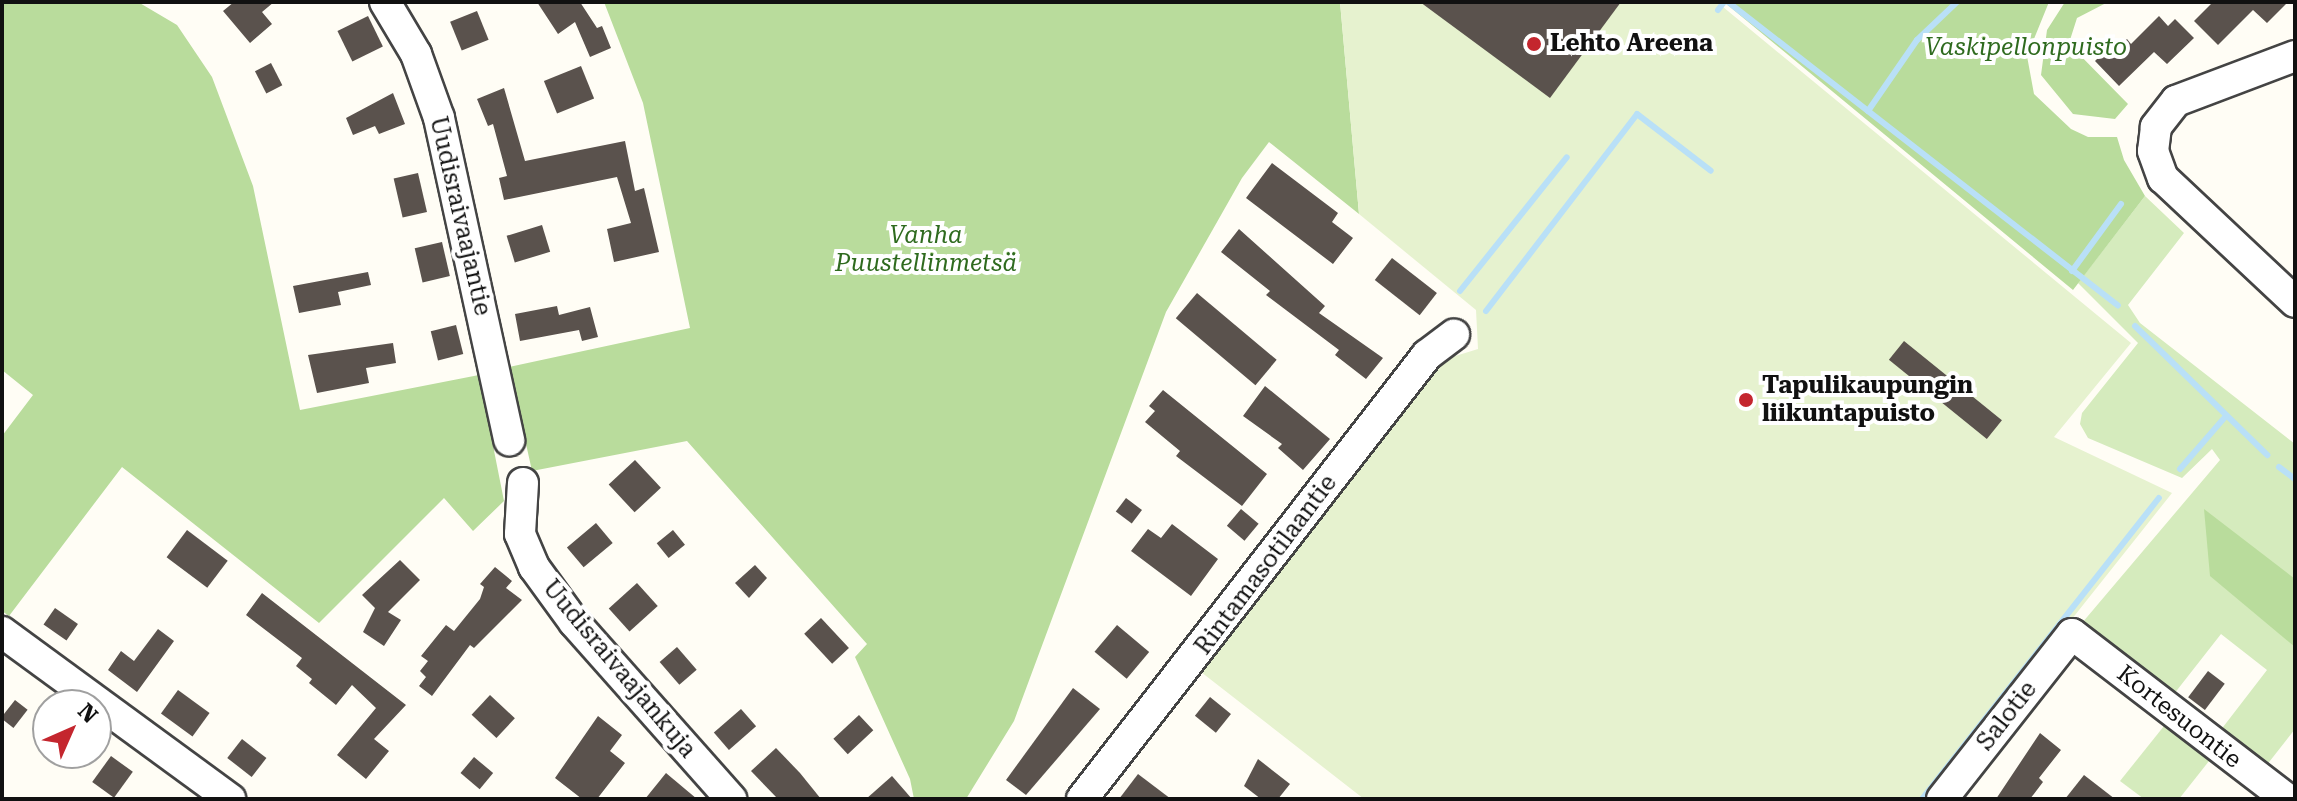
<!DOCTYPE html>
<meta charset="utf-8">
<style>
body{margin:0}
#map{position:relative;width:2297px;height:801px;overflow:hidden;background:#fffdf5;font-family:"Roboto Serif",serif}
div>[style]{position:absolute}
.green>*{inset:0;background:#d5ebbd}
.forest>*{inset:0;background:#b9dc9c}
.pitch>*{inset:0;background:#e6f2cf}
.stream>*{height:6px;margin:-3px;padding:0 3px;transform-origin:3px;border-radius:3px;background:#b9e0f7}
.building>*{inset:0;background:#5a524d;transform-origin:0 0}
.roads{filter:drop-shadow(2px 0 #444) drop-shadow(-2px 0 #444) drop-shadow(0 2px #444) drop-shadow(0 -2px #444)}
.minor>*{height:30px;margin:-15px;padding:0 15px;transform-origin:15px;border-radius:15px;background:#fff}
.dots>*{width:22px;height:22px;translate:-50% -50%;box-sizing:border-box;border:4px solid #fff;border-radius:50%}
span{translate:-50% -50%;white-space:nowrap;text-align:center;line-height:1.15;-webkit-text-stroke:8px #fff;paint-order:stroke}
.poi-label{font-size:24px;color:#111;font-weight:700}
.left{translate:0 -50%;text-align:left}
.park-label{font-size:24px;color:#2f6b1f;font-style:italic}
.street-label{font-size:24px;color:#111}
.frame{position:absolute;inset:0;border:4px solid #111;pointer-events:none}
.north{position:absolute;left:32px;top:689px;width:80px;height:80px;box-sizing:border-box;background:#fff;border:2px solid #a0a0a0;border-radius:50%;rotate:45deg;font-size:22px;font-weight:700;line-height:32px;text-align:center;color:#111}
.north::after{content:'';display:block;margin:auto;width:28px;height:36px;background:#c4262e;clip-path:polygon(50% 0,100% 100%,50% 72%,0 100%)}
</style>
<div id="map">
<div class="green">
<i style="clip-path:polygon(2145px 196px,2184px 233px,2128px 305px,2140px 323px,2295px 444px,2295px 729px,2266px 766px,2220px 731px,2267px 670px,2221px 634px,2174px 694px,2082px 623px,2220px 460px,2212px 449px,2182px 478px,2088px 438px,2080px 424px,2082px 413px,2138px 343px,2078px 283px)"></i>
<i style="clip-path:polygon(2168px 721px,2213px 756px,2179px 799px,2144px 799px,2120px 781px)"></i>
</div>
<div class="forest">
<i style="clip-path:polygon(2px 2px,138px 2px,177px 25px,212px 77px,253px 186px,300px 410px,479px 375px,504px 501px,473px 531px,444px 498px,319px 623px,122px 467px,9px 616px,2px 611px,2px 436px,33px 395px,2px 370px)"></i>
<i style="clip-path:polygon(604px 2px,1340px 2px,1359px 214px,1269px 142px,1242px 178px,1166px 312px,1014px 721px,966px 799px,914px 799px,910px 779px,855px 657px,867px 644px,687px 441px,532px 471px,509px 367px,690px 328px,643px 103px)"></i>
<i style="clip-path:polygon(1724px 2px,2049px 2px,2027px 56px,2034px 94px,2071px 129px,2088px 137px,2117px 137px,2124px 160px,2145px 196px,2073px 290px)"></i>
<i style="clip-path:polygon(2065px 2px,2108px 2px,2077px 18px,2070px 40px,2071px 46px,2128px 104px,2115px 119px,2073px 114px,2041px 75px,2047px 30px)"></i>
<i style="clip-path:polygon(2204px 509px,2295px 579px,2295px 647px,2210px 576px)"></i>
</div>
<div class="pitch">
<i style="clip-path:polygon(1340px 2px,1717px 2px,2131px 343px,2054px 437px,2172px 493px,1929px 799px,1364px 799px,1201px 672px,1436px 362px,1478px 349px,1476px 310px,1359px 214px)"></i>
</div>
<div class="stream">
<i style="left:1728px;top:2px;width:494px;rotate:37.9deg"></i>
<i style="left:1718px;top:10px;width:10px;rotate:-53deg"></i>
<i style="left:1868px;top:111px;width:86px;rotate:-55.4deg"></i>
<i style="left:1917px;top:40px;width:55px;rotate:-43.5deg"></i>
<i style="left:2072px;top:271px;width:83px;rotate:-53.8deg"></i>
<i style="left:1460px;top:291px;width:171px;rotate:-51.4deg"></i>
<i style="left:1486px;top:311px;width:248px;rotate:-52.5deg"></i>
<i style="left:1637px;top:114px;width:93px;rotate:37.6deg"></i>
<i style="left:2135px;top:326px;width:185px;rotate:44.3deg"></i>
<i style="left:2279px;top:467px;width:20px;rotate:37deg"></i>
<i style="left:2180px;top:469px;width:69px;rotate:-49.1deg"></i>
<i style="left:1922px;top:799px;width:383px;rotate:-51.8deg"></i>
</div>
<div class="building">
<i style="clip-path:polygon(234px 2px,274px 2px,262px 12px,272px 24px,250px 43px,223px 11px)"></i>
<i style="clip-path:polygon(537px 2px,580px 2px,597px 28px,602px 26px,611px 48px,590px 57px,575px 22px,558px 34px)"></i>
<i style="clip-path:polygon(1420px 2px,1621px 2px,1550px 98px)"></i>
<i style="clip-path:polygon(2213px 2px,2288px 2px,2267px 23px,2253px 10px,2218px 45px,2194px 21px)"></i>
<i style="left:477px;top:11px;width:31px;height:29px;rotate:68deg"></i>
<i style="left:368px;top:16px;width:34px;height:34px;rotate:64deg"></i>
<i style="clip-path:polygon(2159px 16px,2168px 26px,2175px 19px,2194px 38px,2167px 64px,2154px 52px,2119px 86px,2095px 61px,2114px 42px,2119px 47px,2127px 39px,2131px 44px)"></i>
<i style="left:271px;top:63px;width:25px;height:18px;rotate:63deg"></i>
<i style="left:581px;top:66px;width:35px;height:40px;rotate:68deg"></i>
<i style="clip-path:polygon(504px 88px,525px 161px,625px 141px,635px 191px,644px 188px,659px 252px,614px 262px,607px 229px,631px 223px,617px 177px,504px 200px,499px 178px,507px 176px,493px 124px,488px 126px,477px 99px)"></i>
<i style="clip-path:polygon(393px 93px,405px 124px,379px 134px,375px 126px,353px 135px,346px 118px)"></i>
<i style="clip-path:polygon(1272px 163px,1338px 213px,1332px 222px,1353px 238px,1333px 264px,1246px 198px)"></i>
<i style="left:418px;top:173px;width:40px;height:25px;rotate:77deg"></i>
<i style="left:542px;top:225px;width:28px;height:37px;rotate:73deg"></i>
<i style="clip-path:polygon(1239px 229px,1325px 306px,1319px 313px,1383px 358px,1366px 379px,1335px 355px,1339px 350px,1266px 295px,1270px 291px,1221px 252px)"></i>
<i style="left:442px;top:242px;width:35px;height:28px;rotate:77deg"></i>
<i style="left:1392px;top:258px;width:57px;height:28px;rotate:38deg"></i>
<i style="clip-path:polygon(368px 272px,371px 285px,338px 292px,341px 305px,299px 313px,293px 286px)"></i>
<i style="left:1197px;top:293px;width:104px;height:33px;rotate:40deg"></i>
<i style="clip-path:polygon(557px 306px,559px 315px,590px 307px,598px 337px,582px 341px,579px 330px,520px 341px,515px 314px)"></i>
<i style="left:456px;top:325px;width:30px;height:26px;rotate:76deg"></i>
<i style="left:1904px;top:341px;width:126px;height:24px;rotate:39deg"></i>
<i style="clip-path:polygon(393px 343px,396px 363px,366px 368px,369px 383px,317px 393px,308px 355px)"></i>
<i style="clip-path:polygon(1265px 386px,1330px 439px,1303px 470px,1278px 448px,1282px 444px,1243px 416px)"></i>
<i style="clip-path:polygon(1163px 390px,1267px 474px,1242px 506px,1176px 456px,1180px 451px,1145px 422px,1155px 411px,1149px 406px)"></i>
<i style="left:635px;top:460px;width:38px;height:36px;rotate:47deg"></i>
<i style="left:1126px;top:498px;width:20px;height:17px;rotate:37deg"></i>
<i style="left:1241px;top:509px;width:23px;height:22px;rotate:40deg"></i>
<i style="left:596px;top:523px;width:26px;height:38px;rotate:50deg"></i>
<i style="clip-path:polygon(1172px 524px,1218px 559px,1191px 596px,1131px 551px,1148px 529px,1161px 538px)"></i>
<i style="left:187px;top:530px;width:51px;height:34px;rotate:37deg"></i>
<i style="left:673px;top:530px;width:19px;height:21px;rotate:51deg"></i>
<i style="clip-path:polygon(400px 560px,420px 580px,388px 612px,401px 620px,384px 646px,363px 632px,375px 608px,362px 595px)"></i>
<i style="clip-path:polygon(755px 565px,767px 578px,749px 598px,735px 583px)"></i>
<i style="clip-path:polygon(495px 567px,512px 581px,506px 588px,522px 600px,474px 648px,470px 645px,432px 696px,419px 686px,426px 677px,420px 671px,428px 661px,421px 656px,446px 625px,454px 631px,480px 599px,484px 587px,480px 584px)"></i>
<i style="left:637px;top:583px;width:31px;height:38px;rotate:48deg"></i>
<i style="clip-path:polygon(262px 593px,406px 705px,374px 739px,389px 751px,366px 779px,337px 755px,376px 708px,352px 685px,336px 705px,309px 683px,312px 679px,296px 666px,302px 658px,246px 615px)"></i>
<i style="left:55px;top:608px;width:28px;height:20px;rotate:35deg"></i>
<i style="left:821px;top:618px;width:41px;height:23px;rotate:47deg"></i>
<i style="left:1117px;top:625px;width:42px;height:35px;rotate:40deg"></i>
<i style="clip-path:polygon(158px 629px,174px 641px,137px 692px,108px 670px,121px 651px,134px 661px)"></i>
<i style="left:677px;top:647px;width:30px;height:23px;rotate:49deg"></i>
<i style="left:2208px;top:671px;width:21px;height:33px;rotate:37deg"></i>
<i style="clip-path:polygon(1073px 688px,1100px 709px,1026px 795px,1006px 780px)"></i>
<i style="left:178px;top:690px;width:39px;height:29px;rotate:36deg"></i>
<i style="left:490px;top:695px;width:34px;height:27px;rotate:43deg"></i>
<i style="left:1210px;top:697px;width:27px;height:24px;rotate:39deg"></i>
<i style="left:15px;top:700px;width:16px;height:23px;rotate:38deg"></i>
<i style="left:741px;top:709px;width:23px;height:36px;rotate:49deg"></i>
<i style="left:859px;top:715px;width:21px;height:35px;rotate:47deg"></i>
<i style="clip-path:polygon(598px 716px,622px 735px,610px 751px,625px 763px,597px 799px,582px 799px,555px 778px)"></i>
<i style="clip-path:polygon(2040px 733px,2061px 750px,2039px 778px,2043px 782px,2030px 799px,1996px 799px)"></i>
<i style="left:242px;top:739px;width:31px;height:24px;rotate:38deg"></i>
<i style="clip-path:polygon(776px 748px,800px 773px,821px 799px,778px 799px,751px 771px)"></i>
<i style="left:111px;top:756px;width:27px;height:32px;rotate:36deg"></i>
<i style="left:474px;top:757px;width:25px;height:21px;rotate:40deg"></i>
<i style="clip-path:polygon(1258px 759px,1290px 784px,1278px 799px,1261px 799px,1244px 786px)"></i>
<i style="clip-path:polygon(666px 773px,697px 799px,645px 799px)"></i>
<i style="clip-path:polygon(1138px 774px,1171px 799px,1119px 799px)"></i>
<i style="clip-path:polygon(2084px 775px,2115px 799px,2065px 799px)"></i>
<i style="clip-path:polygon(892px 776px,912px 799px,866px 799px)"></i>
</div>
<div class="roads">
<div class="minor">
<i style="left:385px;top:2px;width:61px;rotate:59.2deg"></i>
<i style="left:416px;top:54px;width:68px;rotate:70.2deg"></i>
<i style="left:439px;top:118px;width:330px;rotate:77.7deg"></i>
<i style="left:2295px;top:56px;width:127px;rotate:159.3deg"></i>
<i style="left:2176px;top:101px;width:33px;rotate:128deg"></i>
<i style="left:2156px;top:127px;width:24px;rotate:97deg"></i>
<i style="left:2153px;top:151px;width:29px;rotate:70deg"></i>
<i style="left:2163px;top:178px;width:181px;rotate:43.2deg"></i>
<i style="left:523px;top:483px;width:51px;rotate:93.4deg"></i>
<i style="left:520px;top:534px;width:36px;rotate:67deg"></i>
<i style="left:534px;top:567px;width:68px;rotate:54deg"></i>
<i style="left:574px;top:622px;width:237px;rotate:48.4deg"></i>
<i style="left:2px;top:632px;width:283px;rotate:36.2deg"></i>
<i style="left:1082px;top:799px;width:562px;rotate:-52.15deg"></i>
<i style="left:1427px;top:355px;width:34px;rotate:-37deg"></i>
<i style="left:1942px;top:799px;width:210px;rotate:-51.8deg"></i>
<i style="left:2072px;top:634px;width:271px;rotate:37.5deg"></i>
</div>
</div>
<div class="dots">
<i style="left:1534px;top:44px;background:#c4262e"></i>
<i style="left:1746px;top:400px;background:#c4262e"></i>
</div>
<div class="poi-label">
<span class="left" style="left:1550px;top:44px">Lehto Areena</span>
<span class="left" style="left:1762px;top:400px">Tapulikaupungin<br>liikuntapuisto</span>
</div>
<div class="park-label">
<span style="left:2026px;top:48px">Vaskipellonpuisto</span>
<span style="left:926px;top:250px">Vanha<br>Puustellinmetsä</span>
</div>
<div class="street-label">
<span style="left:460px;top:216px;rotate:77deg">Uudisraivaajantie</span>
<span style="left:1266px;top:565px;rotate:-53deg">Rintamasotilaantie</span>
<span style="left:619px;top:669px;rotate:50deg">Uudisraivaajankuja</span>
<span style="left:2007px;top:716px;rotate:-52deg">Salotie</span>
<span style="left:2179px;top:717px;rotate:38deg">Kortesuontie</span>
</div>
<div class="frame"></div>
<div class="north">N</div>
</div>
